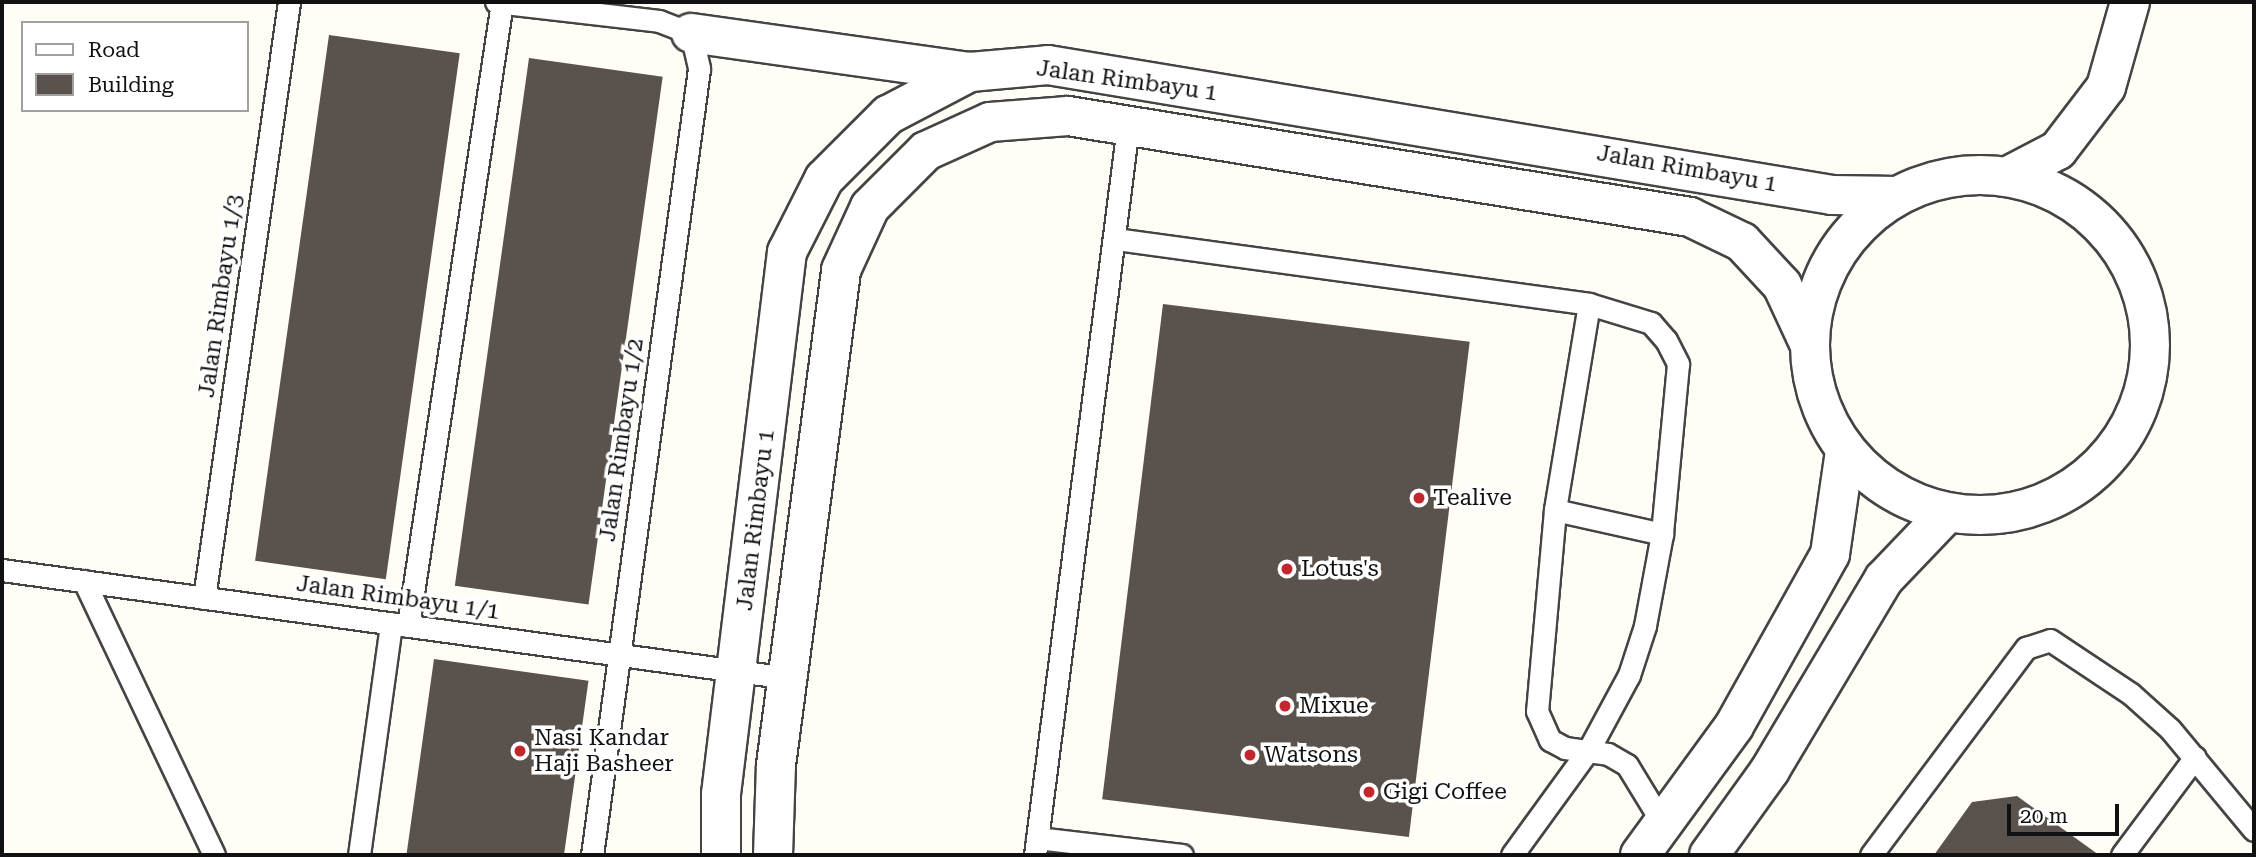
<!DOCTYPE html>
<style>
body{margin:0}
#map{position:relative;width:2256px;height:857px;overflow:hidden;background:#fffdf5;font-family:"Roboto Serif",serif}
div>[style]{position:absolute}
.building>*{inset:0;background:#5a524d;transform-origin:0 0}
.roads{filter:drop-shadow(2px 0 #444) drop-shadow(-2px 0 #444) drop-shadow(0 2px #444) drop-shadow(0 -2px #444)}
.service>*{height:21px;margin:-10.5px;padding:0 10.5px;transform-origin:10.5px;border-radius:10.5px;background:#fff}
.minor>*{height:38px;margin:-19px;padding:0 19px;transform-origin:19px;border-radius:19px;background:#fff}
.tertiary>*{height:38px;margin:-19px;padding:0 19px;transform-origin:19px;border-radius:19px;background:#fff}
.tertiary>.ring{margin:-19px;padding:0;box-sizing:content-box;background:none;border:38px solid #fff;border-radius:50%}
.dots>*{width:19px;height:19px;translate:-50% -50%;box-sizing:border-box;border:4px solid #fff;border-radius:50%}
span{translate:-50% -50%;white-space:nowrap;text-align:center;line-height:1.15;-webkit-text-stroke:7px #fff;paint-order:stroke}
.street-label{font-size:23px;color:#111}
.poi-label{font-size:23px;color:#111}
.left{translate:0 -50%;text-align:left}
.frame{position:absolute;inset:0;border:4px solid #111;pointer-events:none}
.legend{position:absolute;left:21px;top:21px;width:228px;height:91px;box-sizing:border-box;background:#fff;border:2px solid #a0a0a0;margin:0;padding:9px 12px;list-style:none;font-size:21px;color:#111}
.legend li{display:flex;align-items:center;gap:14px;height:35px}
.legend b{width:35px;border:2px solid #a0a0a0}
.scale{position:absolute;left:2007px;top:804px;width:112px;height:32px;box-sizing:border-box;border:4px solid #111;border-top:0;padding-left:9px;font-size:21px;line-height:24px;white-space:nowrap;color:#111;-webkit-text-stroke:5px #fff;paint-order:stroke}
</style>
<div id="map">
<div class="building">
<i style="left:329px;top:35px;width:132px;height:531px;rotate:8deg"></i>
<i style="left:529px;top:58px;width:135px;height:533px;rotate:8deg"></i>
<i style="left:1163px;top:304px;width:309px;height:499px;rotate:7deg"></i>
<i style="left:434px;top:659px;width:156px;height:198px;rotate:8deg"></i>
<i style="clip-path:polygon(2017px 796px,2099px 855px,1934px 855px,1972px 802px)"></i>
</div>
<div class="roads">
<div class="service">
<i style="left:496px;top:2px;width:164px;rotate:6.6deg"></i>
<i style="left:659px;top:21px;width:34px;rotate:21deg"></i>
<i style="left:691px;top:33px;width:37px;rotate:77deg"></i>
<i style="left:699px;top:69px;width:793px;rotate:97.75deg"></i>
<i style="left:1116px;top:239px;width:477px;rotate:7.8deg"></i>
<i style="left:1589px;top:304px;width:65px;rotate:17deg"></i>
<i style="left:1651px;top:323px;width:23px;rotate:49deg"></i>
<i style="left:1666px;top:340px;width:27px;rotate:63deg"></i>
<i style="left:1678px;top:364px;width:171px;rotate:95.4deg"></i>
<i style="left:1662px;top:534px;width:94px;rotate:100.5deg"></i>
<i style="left:1645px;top:626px;width:52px;rotate:108.1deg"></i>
<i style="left:1629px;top:675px;width:84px;rotate:118.4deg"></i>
<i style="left:1589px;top:749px;width:131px;rotate:126deg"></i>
<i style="left:1589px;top:304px;width:209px;rotate:99.4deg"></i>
<i style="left:1555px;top:510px;width:202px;rotate:95.1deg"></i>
<i style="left:1537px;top:711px;width:32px;rotate:66deg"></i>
<i style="left:1550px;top:740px;width:17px;rotate:28deg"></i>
<i style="left:1565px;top:748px;width:43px;rotate:7.9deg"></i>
<i style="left:1608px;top:754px;width:22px;rotate:30deg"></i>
<i style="left:1627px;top:765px;width:69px;rotate:58.6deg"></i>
<i style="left:1555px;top:510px;width:110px;rotate:12.6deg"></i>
<i style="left:2px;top:570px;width:793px;rotate:7.82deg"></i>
<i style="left:84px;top:581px;width:303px;rotate:64.6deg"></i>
<i style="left:204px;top:598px;width:602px;rotate:-81.88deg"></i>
<i style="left:408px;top:626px;width:631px;rotate:-81.43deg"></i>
<i style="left:1037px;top:838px;width:146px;rotate:6.7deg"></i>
<i style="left:359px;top:855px;width:234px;rotate:-82.1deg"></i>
<i style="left:1035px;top:855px;width:735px;rotate:-82.73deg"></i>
<i style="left:1871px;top:855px;width:259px;rotate:-53.2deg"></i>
<i style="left:2026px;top:648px;width:25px;rotate:-18deg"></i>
<i style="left:2050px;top:640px;width:97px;rotate:33.7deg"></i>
<i style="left:2131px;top:694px;width:52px;rotate:41.9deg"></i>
<i style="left:2170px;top:729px;width:131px;rotate:50.3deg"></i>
<i style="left:2122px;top:855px;width:122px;rotate:-53.3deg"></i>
</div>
<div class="minor">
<i style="left:691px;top:33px;width:282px;rotate:8deg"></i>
<i style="left:721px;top:855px;width:61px;rotate:-90deg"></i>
<i style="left:721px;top:794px;width:546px;rotate:-83.06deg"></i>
<i style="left:787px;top:252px;width:82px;rotate:-63.1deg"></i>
<i style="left:824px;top:179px;width:91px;rotate:-45deg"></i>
<i style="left:888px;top:115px;width:93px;rotate:-27.7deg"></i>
<i style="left:970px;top:72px;width:78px;rotate:-5.1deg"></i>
<i style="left:1048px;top:65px;width:795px;rotate:9.41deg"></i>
<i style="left:1832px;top:195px;width:64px;rotate:0.9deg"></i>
<i style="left:773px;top:855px;width:90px;rotate:-88.1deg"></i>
<i style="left:776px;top:765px;width:499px;rotate:-82.5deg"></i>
<i style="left:841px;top:270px;width:69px;rotate:-65.3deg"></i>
<i style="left:870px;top:207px;width:79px;rotate:-45deg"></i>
<i style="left:926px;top:151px;width:70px;rotate:-24.4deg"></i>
<i style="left:990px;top:122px;width:78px;rotate:-4.4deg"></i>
<i style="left:1068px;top:116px;width:630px;rotate:9.22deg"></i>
<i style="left:1690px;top:217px;width:58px;rotate:25.7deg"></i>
<i style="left:1742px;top:242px;width:59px;rotate:47.1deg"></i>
<i style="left:1782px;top:285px;width:62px;rotate:65.1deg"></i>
</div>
<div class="tertiary">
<i class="ring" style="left:1810px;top:175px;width:302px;height:302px"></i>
<i style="left:2010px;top:175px;width:54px;rotate:-27.5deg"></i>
<i style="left:2058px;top:150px;width:79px;rotate:-52.7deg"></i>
<i style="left:2106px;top:87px;width:88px;rotate:-74.2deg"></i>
<i style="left:1640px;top:855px;width:160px;rotate:-53.9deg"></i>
<i style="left:1734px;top:726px;width:197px;rotate:-60.8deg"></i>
<i style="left:1830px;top:554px;width:104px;rotate:-81.7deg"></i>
<i style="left:1709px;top:855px;width:105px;rotate:-54.3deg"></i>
<i style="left:1770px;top:770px;width:222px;rotate:-59.2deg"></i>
<i style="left:1884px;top:579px;width:91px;rotate:-46.3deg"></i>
</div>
</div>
<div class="dots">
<i style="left:1419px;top:498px;background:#c4262e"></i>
<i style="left:1287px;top:569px;background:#c4262e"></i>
<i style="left:1285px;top:706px;background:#c4262e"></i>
<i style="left:520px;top:751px;background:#c4262e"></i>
<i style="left:1250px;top:755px;background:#c4262e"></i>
<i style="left:1369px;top:792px;background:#c4262e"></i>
</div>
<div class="street-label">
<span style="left:1127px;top:81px;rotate:8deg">Jalan Rimbayu 1</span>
<span style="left:1687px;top:169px;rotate:10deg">Jalan Rimbayu 1</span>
<span style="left:221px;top:296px;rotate:-82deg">Jalan Rimbayu 1/3</span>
<span style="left:622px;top:440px;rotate:-82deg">Jalan Rimbayu 1/2</span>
<span style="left:756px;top:520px;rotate:-83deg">Jalan Rimbayu 1</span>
<span style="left:398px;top:598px;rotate:8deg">Jalan Rimbayu 1/1</span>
</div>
<div class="poi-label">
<span class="left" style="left:1433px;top:498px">Tealive</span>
<span class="left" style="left:1301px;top:569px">Lotus's</span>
<span class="left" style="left:1299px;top:706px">Mixue</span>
<span class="left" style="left:534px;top:751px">Nasi Kandar<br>Haji Basheer</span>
<span class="left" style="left:1264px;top:755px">Watsons</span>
<span class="left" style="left:1383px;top:792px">Gigi Coffee</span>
</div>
<div class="frame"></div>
<ul class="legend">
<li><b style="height:9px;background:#fff"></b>Road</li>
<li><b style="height:19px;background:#5a524d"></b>Building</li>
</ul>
<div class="scale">20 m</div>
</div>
